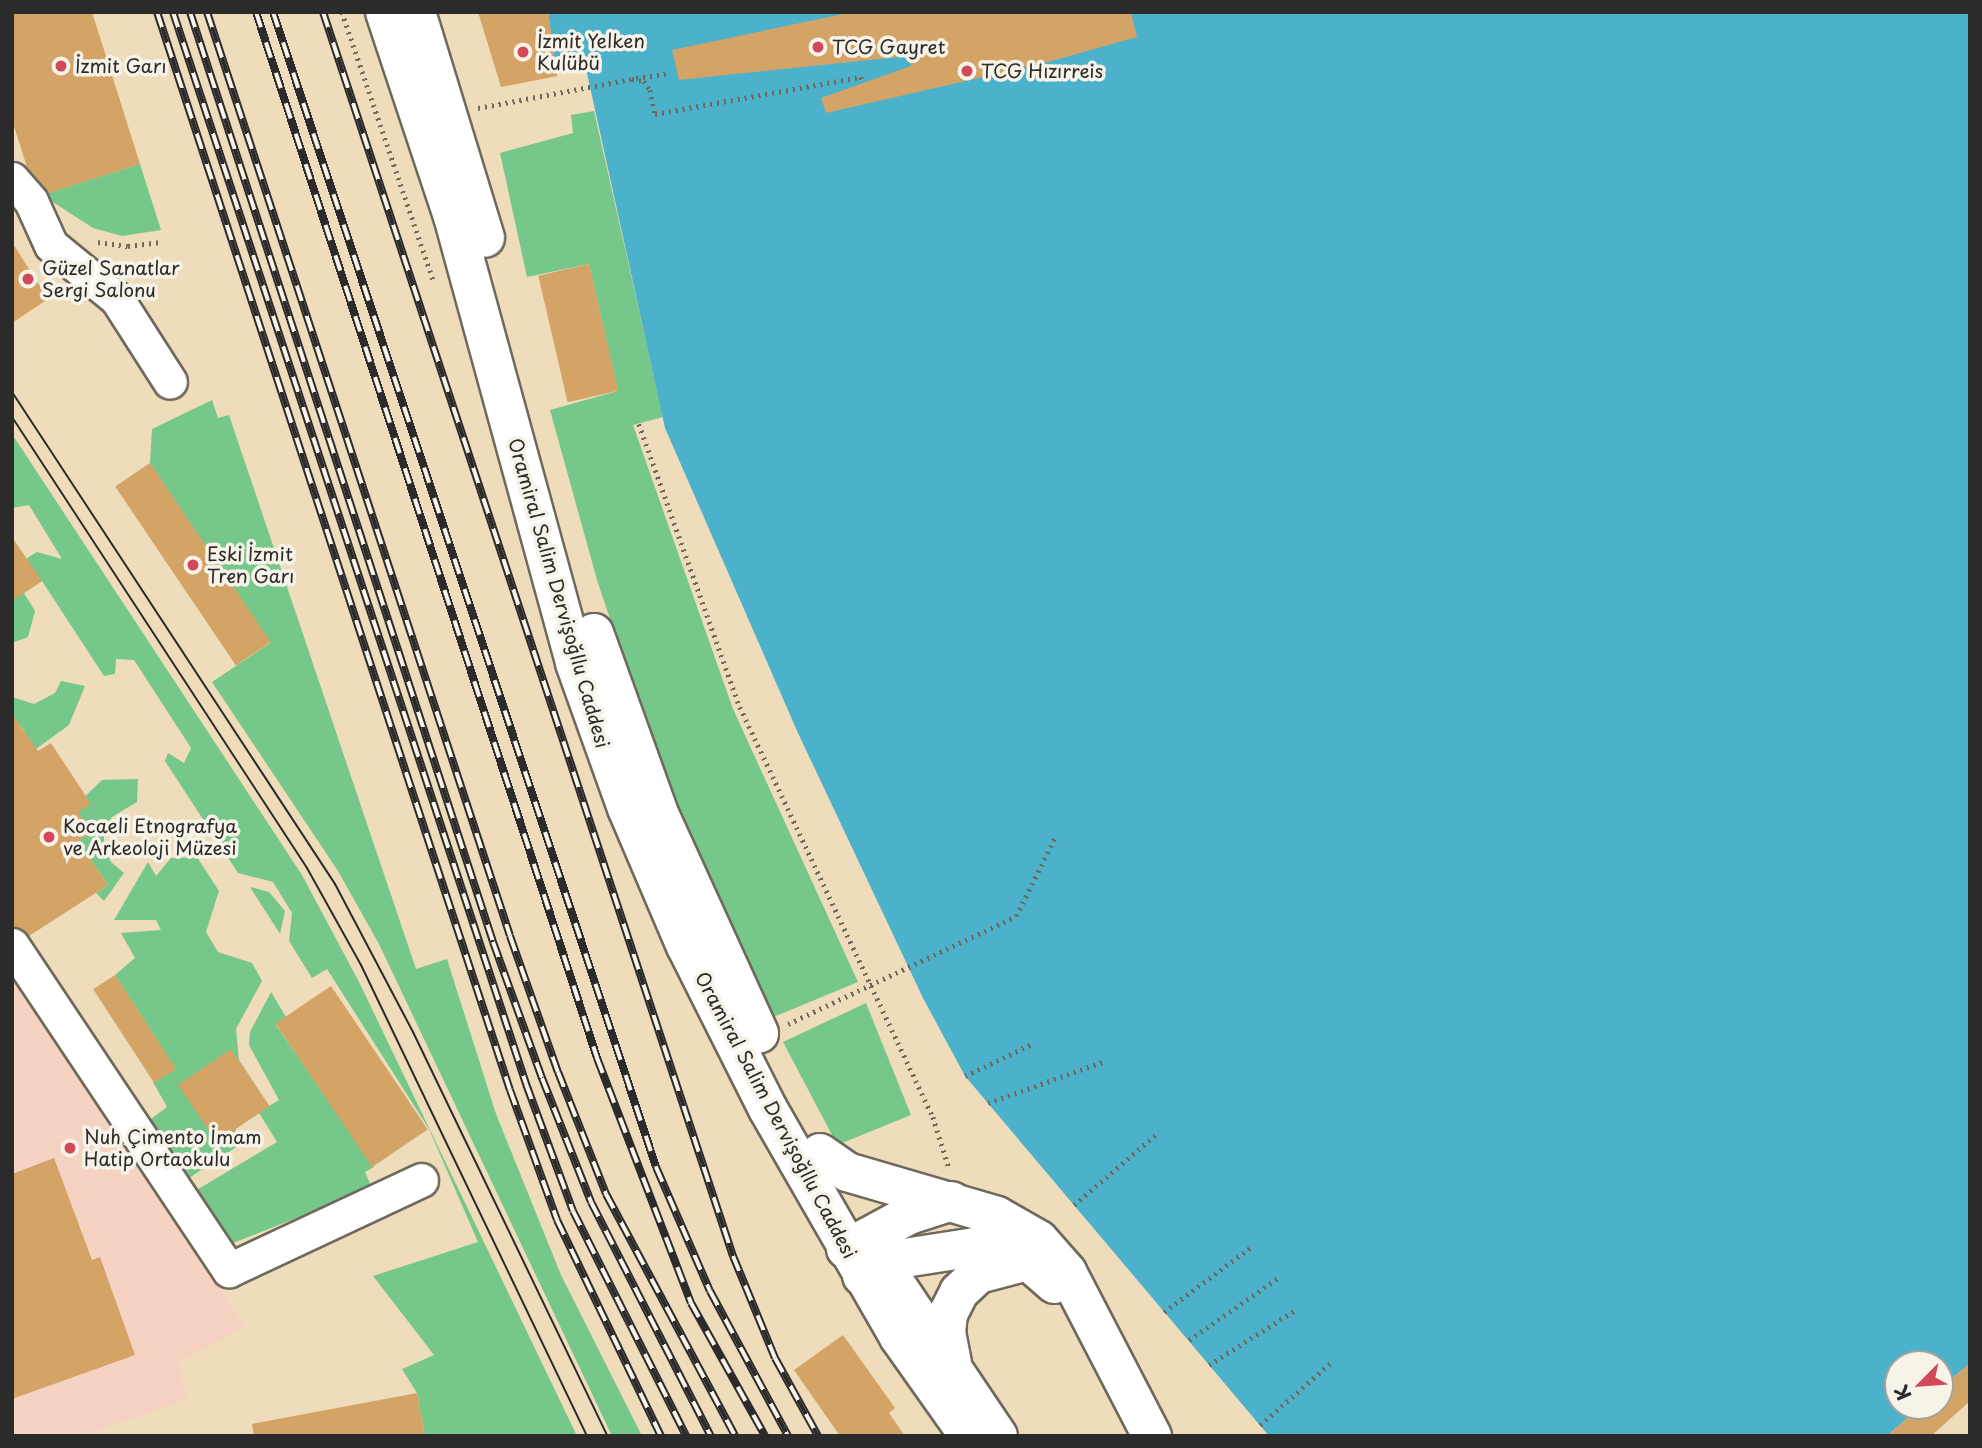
<!DOCTYPE html>
<meta charset="utf-8">
<style>
body{margin:0}
#map{position:relative;width:1982px;height:1448px;overflow:hidden;background:#eedcba;font-family:"Playpen Sans",sans-serif}
div>[style]{position:absolute}
.built>*{inset:0;background:#f6d2c3}
.green>*{inset:0;background:#76c88a}
.water>*{inset:0;background:#4cb1cb}
.pier>*{inset:0;background:#eedcba}
.building>*{inset:0;background:#d4a366;transform-origin:0 0}
.path>*{height:4.5px;margin-top:-2.25px;transform-origin:0;background:repeating-linear-gradient(90deg,#6f695d 0 2px,transparent 0 7px)}
.roads{filter:drop-shadow(2px 0 #6f695d) drop-shadow(-2px 0 #6f695d) drop-shadow(0 2px #6f695d) drop-shadow(0 -2px #6f695d)}
.minor>*{height:33px;margin:-16.5px;padding:0 16.5px;transform-origin:16.5px;border-radius:16.5px;background:#fff}
.major>*{height:38px;margin:-19px;padding:0 19px;transform-origin:19px;border-radius:19px;background:#fff}
.tram>*{height:2px;margin:-1px;padding:0 1px;transform-origin:1px;border-radius:1px;background:#2b2b2b}
.rail>*{height:8px;margin-top:-4px;transform-origin:0;background:repeating-linear-gradient(90deg,#f7f3e8 0 16px,#2b2b2b 0 32px);box-sizing:border-box;border-block:2px solid #2b2b2b}
.dots>*{width:19px;height:19px;translate:-50% -50%;box-sizing:border-box;border:4px solid #f7f3e8;border-radius:50%}
span{translate:-50% -50%;white-space:nowrap;text-align:center;line-height:1.15;-webkit-text-stroke:7px #f7f3e8;paint-order:stroke}
.poi-label{font-size:19px;color:#2b2b2b}
.left{translate:0 -50%;text-align:left}
.street-label{font-size:19px;color:#2b2b2b}
.frame{position:absolute;inset:0;border:14px solid #2b2b2b;pointer-events:none}
.north{position:absolute;left:1884px;top:1350px;width:70px;height:70px;box-sizing:border-box;background:#f7f3e8;border:2px solid #a5a39c;border-radius:50%;rotate:245deg;font-size:19px;font-weight:700;line-height:28px;text-align:center;color:#2b2b2b}
.north::after{content:'';display:block;margin:auto;width:24px;height:32px;background:#d1495b;clip-path:polygon(50% 0,100% 100%,50% 72%,0 100%)}
</style>
<div id="map">
<div class="built">
<i style="clip-path:polygon(12px 968px,245px 1327px,178px 1363px,187px 1399px,82px 1436px,12px 1436px)"></i>
</div>
<div class="green">
<i style="clip-path:polygon(594px 111px,663px 417px,633px 425px,733px 709px,858px 982px,771px 1018px,650px 738px,597px 580px,550px 410px,618px 391px,589px 264px,527px 277px,500px 153px,573px 133px,571px 115px)"></i>
<i style="clip-path:polygon(140px 164px,161px 230px,122px 236px,93px 228px,42px 195px)"></i>
<i style="clip-path:polygon(212px 400px,218px 418px,229px 415px,416px 969px,447px 959px,496px 1114px,561px 1275px,642px 1436px,612px 1436px,379px 944px,338px 871px,212px 682px,270px 643px,150px 463px,152px 429px)"></i>
<i style="clip-path:polygon(12px 434px,302px 875px,359px 982px,577px 1436px,425px 1436px,417px 1393px,402px 1369px,434px 1355px,373px 1276px,478px 1242px,429px 1129px,327px 969px,312px 978px,289px 941px,292px 913px,273px 882px,238px 873px,165px 761px,168px 753px,184px 763px,191px 748px,134px 660px,116px 659px,115px 674px,104px 676px,42px 581px,24px 593px,35px 611px,28px 637px,12px 643px,12px 567px,37px 552px,62px 559px,29px 505px,12px 508px)"></i>
<i style="clip-path:polygon(61px 681px,85px 686px,69px 725px,36px 749px,74px 807px,102px 780px,138px 779px,137px 802px,112px 817px,104px 831px,104px 846px,111px 862px,124px 873px,104px 901px,96px 893px,108px 885px,78px 841px,91px 832px,76px 814px,21px 726px,12px 732px,12px 697px,34px 704px,55px 693px)"></i>
<i style="clip-path:polygon(197px 857px,219px 891px,206px 932px,218px 952px,252px 963px,262px 981px,236px 1029px,239px 1060px,269px 1106px,279px 1100px,249px 1045px,250px 1032px,271px 992px,286px 1017px,276px 1025px,374px 1167px,365px 1172px,372px 1188px,228px 1245px,195px 1191px,277px 1142px,259px 1113px,235px 1129px,244px 1142px,186px 1180px,148px 1121px,167px 1107px,153px 1082px,175px 1068px,115px 975px,135px 958px,121px 933px,161px 930px,156px 920px,114px 920px,148px 862px,156px 876px,171px 858px)"></i>
<i style="clip-path:polygon(250px 887px,269px 892px,285px 911px,280px 934px)"></i>
<i style="clip-path:polygon(866px 1003px,911px 1115px,842px 1143px,832px 1135px,783px 1042px)"></i>
</div>
<div class="water">
<i style="clip-path:polygon(evenodd,548px 12px,1970px 12px,1970px 1436px,1269px 1436px,965px 1076px,923px 998px,798px 733px,665px 428px,585px 64px,556px 70px,548px 12px,1898px 1364px,1940px 1364px,1940px 1406px,1898px 1406px,1898px 1364px)"></i>
</div>
<div class="pier">
<i style="clip-path:polygon(1963px 1369px,1970px 1376px,1970px 1436px,1887px 1436px,1921px 1406px,1940px 1406px,1940px 1389px)"></i>
</div>
<div class="building">
<i style="clip-path:polygon(12px 12px,92px 12px,140px 164px,49px 193px,27px 167px,12px 120px)"></i>
<i style="clip-path:polygon(478px 12px,548px 12px,557px 76px,501px 87px)"></i>
<i style="clip-path:polygon(853px 12px,1131px 12px,1137px 37px,1048px 62px,826px 113px,821px 98px,911px 66px,908px 56px,679px 80px,672px 50px)"></i>
<i style="clip-path:polygon(12px 242px,48px 299px,12px 323px)"></i>
<i style="left:589px;top:264px;width:130px;height:52px;rotate:77deg"></i>
<i style="left:150px;top:463px;width:216px;height:42px;rotate:56deg"></i>
<i style="clip-path:polygon(12px 537px,42px 581px,12px 601px)"></i>
<i style="clip-path:polygon(12px 714px,38px 751px,51px 743px,91px 804px,78px 812px,92px 832px,78px 841px,108px 885px,29px 936px,12px 926px)"></i>
<i style="left:115px;top:975px;width:112px;height:26px;rotate:57deg"></i>
<i style="left:331px;top:986px;width:173px;height:67px;rotate:56deg"></i>
<i style="left:231px;top:1049px;width:69px;height:64px;rotate:56deg"></i>
<i style="clip-path:polygon(54px 1158px,92px 1260px,100px 1257px,135px 1355px,12px 1399px,12px 1174px)"></i>
<i style="clip-path:polygon(843px 1335px,895px 1408px,889px 1413px,905px 1436px,840px 1436px,794px 1370px)"></i>
<i style="clip-path:polygon(1970px 1363px,1970px 1401px,1931px 1436px,1887px 1436px,1921px 1406px,1940px 1406px,1940px 1389px)"></i>
<i style="clip-path:polygon(417px 1393px,425px 1436px,254px 1436px,252px 1424px)"></i>
</div>
<div class="path">
<i style="left:342px;top:12px;width:283px;rotate:71.2deg"></i>
<i style="left:636px;top:78px;width:34px;rotate:-8deg"></i>
<i style="left:478px;top:108px;width:157px;rotate:-10.7deg"></i>
<i style="left:632px;top:79px;width:12px;rotate:9deg"></i>
<i style="left:644px;top:81px;width:11px;rotate:56deg"></i>
<i style="left:650px;top:90px;width:25px;rotate:78deg"></i>
<i style="left:655px;top:114px;width:209px;rotate:-10.2deg"></i>
<i style="left:861px;top:77px;width:5px;rotate:68deg"></i>
<i style="left:98px;top:242px;width:30px;rotate:8deg"></i>
<i style="left:128px;top:246px;width:35px;rotate:-7deg"></i>
<i style="left:639px;top:424px;width:300px;rotate:70.4deg"></i>
<i style="left:740px;top:707px;width:453px;rotate:64.8deg"></i>
<i style="left:933px;top:1117px;width:53px;rotate:72.6deg"></i>
<i style="left:788px;top:1024px;width:252px;rotate:-25.3deg"></i>
<i style="left:1016px;top:916px;width:90px;rotate:-63.7deg"></i>
<i style="left:965px;top:1076px;width:74px;rotate:-25.5deg"></i>
<i style="left:988px;top:1103px;width:124px;rotate:-19.7deg"></i>
<i style="left:1074px;top:1205px;width:112px;rotate:-40.7deg"></i>
<i style="left:1164px;top:1312px;width:107px;rotate:-36.7deg"></i>
<i style="left:1189px;top:1340px;width:108px;rotate:-34.9deg"></i>
<i style="left:1209px;top:1365px;width:104px;rotate:-32.5deg"></i>
<i style="left:1260px;top:1425px;width:98px;rotate:-41.3deg"></i>
</div>
<div class="roads">
<div class="minor">
<i style="left:12px;top:179px;width:29px;rotate:49deg"></i>
<i style="left:31px;top:201px;width:48px;rotate:65.6deg"></i>
<i style="left:51px;top:245px;width:85px;rotate:39.3deg"></i>
<i style="left:117px;top:299px;width:98px;rotate:57.4deg"></i>
<i style="left:12px;top:945px;width:391px;rotate:56.3deg"></i>
<i style="left:229px;top:1270px;width:212px;rotate:-25.1deg"></i>
</div>
<div class="major">
<i style="left:385px;top:12px;width:215px;rotate:71.6deg"></i>
<i style="left:453px;top:216px;width:463px;rotate:74.7deg"></i>
<i style="left:575px;top:663px;width:154px;rotate:70.3deg"></i>
<i style="left:627px;top:808px;width:150px;rotate:66.9deg"></i>
<i style="left:686px;top:946px;width:182px;rotate:63.3deg"></i>
<i style="left:768px;top:1109px;width:263px;rotate:60.1deg"></i>
<i style="left:899px;top:1337px;width:121px;rotate:54.7deg"></i>
<i style="left:416px;top:12px;width:236px;rotate:73deg"></i>
<i style="left:594px;top:633px;width:195px;rotate:70.2deg"></i>
<i style="left:660px;top:816px;width:239px;rotate:65.5deg"></i>
<i style="left:820px;top:1153px;width:33px;rotate:35deg"></i>
<i style="left:847px;top:1172px;width:156px;rotate:16.3deg"></i>
<i style="left:997px;top:1216px;width:48px;rotate:29.7deg"></i>
<i style="left:1039px;top:1240px;width:43px;rotate:48.8deg"></i>
<i style="left:1067px;top:1272px;width:185px;rotate:62.6deg"></i>
<i style="left:846px;top:1249px;width:72px;rotate:-28.4deg"></i>
<i style="left:909px;top:1215px;width:45px;rotate:-18deg"></i>
<i style="left:887px;top:1271px;width:199px;rotate:56.1deg"></i>
<i style="left:862px;top:1276px;width:40px;rotate:-25deg"></i>
<i style="left:898px;top:1259px;width:78px;rotate:-8.9deg"></i>
<i style="left:975px;top:1247px;width:55px;rotate:14.8deg"></i>
<i style="left:1028px;top:1261px;width:35px;rotate:41deg"></i>
<i style="left:952px;top:1363px;width:31px;rotate:-101deg"></i>
<i style="left:946px;top:1333px;width:19px;rotate:-84deg"></i>
<i style="left:948px;top:1314px;width:25px;rotate:-63deg"></i>
<i style="left:959px;top:1292px;width:26px;rotate:-43deg"></i>
<i style="left:978px;top:1274px;width:52px;rotate:-14.6deg"></i>
</div>
</div>
<div class="tram">
<i style="left:12px;top:392px;width:589px;rotate:56.71deg"></i>
<i style="left:335px;top:884px;width:167px;rotate:62.2deg"></i>
<i style="left:413px;top:1032px;width:448px;rotate:64.3deg"></i>
<i style="left:12px;top:417px;width:539px;rotate:56.81deg"></i>
<i style="left:307px;top:868px;width:111px;rotate:60.9deg"></i>
<i style="left:361px;top:965px;width:522px;rotate:64.37deg"></i>
</div>
<div class="rail">
<i style="left:157px;top:12px;width:1134px;rotate:71.87deg"></i>
<i style="left:510px;top:1090px;width:138px;rotate:70.1deg"></i>
<i style="left:557px;top:1220px;width:240px;rotate:64.3deg"></i>
<i style="left:173px;top:12px;width:1129px;rotate:71.77deg"></i>
<i style="left:526px;top:1084px;width:135px;rotate:69.7deg"></i>
<i style="left:573px;top:1211px;width:252px;rotate:63.3deg"></i>
<i style="left:190px;top:12px;width:978px;rotate:71.95deg"></i>
<i style="left:493px;top:942px;width:145px;rotate:70.2deg"></i>
<i style="left:542px;top:1078px;width:133px;rotate:68.4deg"></i>
<i style="left:591px;top:1202px;width:263px;rotate:62.9deg"></i>
<i style="left:207px;top:12px;width:972px;rotate:71.84deg"></i>
<i style="left:510px;top:936px;width:144px;rotate:70.6deg"></i>
<i style="left:558px;top:1072px;width:131px;rotate:68.5deg"></i>
<i style="left:606px;top:1194px;width:274px;rotate:61.9deg"></i>
<i style="left:256px;top:12px;width:1100px;rotate:71.94deg"></i>
<i style="left:597px;top:1058px;width:262px;rotate:69deg"></i>
<i style="left:691px;top:1303px;width:152px;rotate:60.9deg"></i>
<i style="left:273px;top:12px;width:1217px;rotate:71.65deg"></i>
<i style="left:656px;top:1167px;width:135px;rotate:66.5deg"></i>
<i style="left:710px;top:1291px;width:165px;rotate:61.7deg"></i>
<i style="left:323px;top:12px;width:1310px;rotate:71.76deg"></i>
<i style="left:733px;top:1256px;width:110px;rotate:67.6deg"></i>
<i style="left:775px;top:1358px;width:89px;rotate:61.1deg"></i>
</div>
<div class="dots">
<i style="left:818px;top:47px;background:#d1495b"></i>
<i style="left:523px;top:52px;background:#d1495b"></i>
<i style="left:61px;top:66px;background:#d1495b"></i>
<i style="left:967px;top:71px;background:#d1495b"></i>
<i style="left:28px;top:279px;background:#d1495b"></i>
<i style="left:193px;top:565px;background:#d1495b"></i>
<i style="left:49px;top:837px;background:#d1495b"></i>
<i style="left:70px;top:1148px;background:#d1495b"></i>
</div>
<div class="poi-label">
<span class="left" style="left:537px;top:52px">İzmit Yelken<br>Kulübü</span>
<span class="left" style="left:832px;top:47px">TCG Gayret</span>
<span class="left" style="left:75px;top:66px">İzmit Garı</span>
<span class="left" style="left:981px;top:71px">TCG Hızırreis</span>
<span class="left" style="left:42px;top:279px">Güzel Sanatlar<br>Sergi Salonu</span>
<span class="left" style="left:207px;top:565px">Eski İzmit<br>Tren Garı</span>
<span class="left" style="left:63px;top:837px">Kocaeli Etnografya<br>ve Arkeoloji Müzesi</span>
<span class="left" style="left:84px;top:1148px">Nuh Çimento İmam<br>Hatip Ortaokulu</span>
</div>
<div class="street-label">
<span style="left:559px;top:593px;rotate:74deg">Oramiral Salim Dervişoğllu Caddesi</span>
<span style="left:776px;top:1115px;rotate:62deg">Oramiral Salim Dervişoğllu Caddesi</span>
</div>
<div class="frame"></div>
<div class="north">K</div>
</div>
